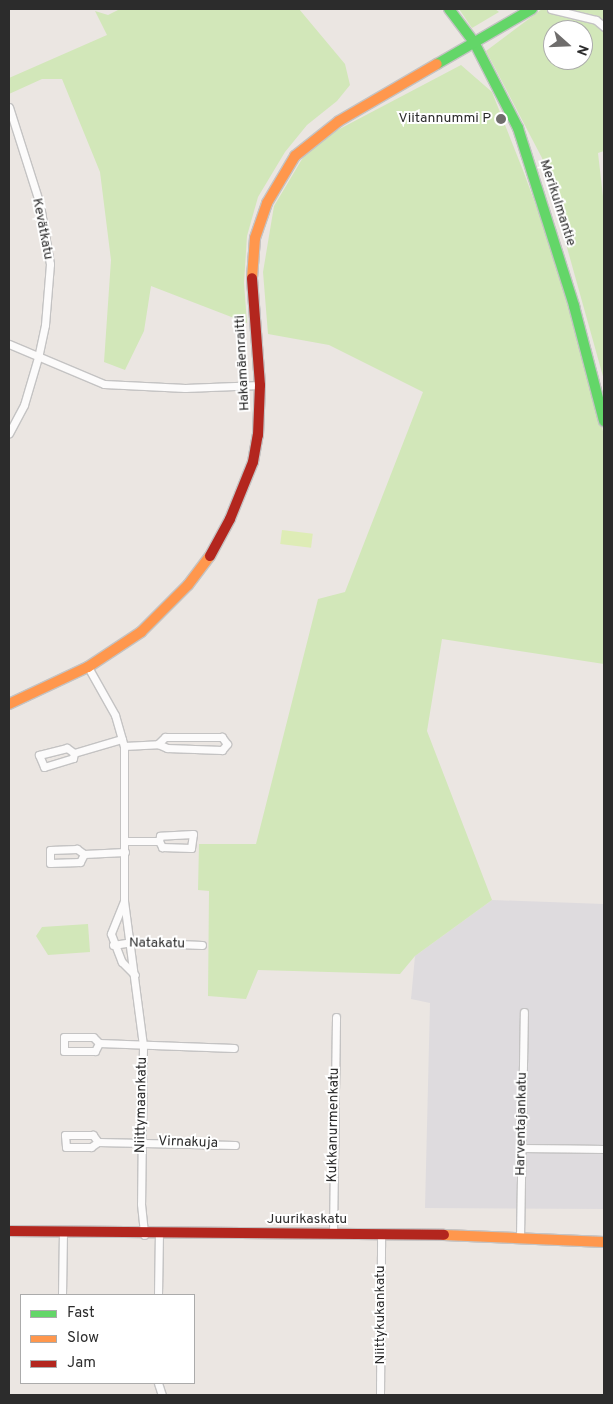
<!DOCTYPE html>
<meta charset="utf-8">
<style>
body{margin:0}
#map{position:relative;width:613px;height:1404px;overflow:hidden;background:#ebe6e2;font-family:Overpass,sans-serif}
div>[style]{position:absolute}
.industrial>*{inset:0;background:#dedbde}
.green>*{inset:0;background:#d2e7b9}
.pitch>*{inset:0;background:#deecb6;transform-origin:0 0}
.roads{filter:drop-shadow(1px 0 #c4c3c3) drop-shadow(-1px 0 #c4c3c3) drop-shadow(0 1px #c4c3c3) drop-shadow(0 -1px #c4c3c3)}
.street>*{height:7px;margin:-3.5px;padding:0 3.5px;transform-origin:3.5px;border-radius:3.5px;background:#fcfbfb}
.fast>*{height:10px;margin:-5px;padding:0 5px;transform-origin:5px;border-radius:5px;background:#63d668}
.slow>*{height:10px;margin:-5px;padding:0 5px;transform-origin:5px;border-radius:5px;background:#ff974d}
.jam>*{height:10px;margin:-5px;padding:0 5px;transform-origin:5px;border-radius:5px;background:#b3261e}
.dots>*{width:14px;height:14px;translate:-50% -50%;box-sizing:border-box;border:2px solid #fff;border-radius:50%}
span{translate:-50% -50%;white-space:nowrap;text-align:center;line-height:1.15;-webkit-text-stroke:4px #fff;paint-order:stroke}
.poi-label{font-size:14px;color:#2c2c2c}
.right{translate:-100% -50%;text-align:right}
.street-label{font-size:14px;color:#2c2c2c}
.frame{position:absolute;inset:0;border:10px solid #2c2c2c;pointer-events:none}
.legend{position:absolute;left:20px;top:1294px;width:175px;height:90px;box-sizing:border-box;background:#fff;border:1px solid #ababab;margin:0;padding:6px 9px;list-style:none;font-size:15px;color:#2c2c2c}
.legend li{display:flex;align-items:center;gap:10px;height:25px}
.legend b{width:25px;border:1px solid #ababab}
.north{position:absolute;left:543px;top:20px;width:50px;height:50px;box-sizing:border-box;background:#fff;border:1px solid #ababab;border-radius:50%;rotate:110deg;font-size:14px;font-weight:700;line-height:20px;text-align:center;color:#2c2c2c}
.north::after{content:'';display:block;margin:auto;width:18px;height:22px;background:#6f6d6c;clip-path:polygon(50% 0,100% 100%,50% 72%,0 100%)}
</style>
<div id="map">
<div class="industrial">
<i style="clip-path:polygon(492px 900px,604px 904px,604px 1209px,425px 1208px,430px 1003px,411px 999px,415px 956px)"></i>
</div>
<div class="green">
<i style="clip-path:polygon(120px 9px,299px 9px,345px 64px,350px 85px,337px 101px,307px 125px,285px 152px,258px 197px,247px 236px,244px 283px,247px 323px,151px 286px,144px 331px,125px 370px,104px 362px,111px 260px,100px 172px,62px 79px,42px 79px,9px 94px,9px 78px,107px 35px,95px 11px,108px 15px)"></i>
<i style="clip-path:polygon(459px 9px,495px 9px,499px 12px,472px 28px)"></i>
<i style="clip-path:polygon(evenodd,542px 9px,604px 9px,604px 151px,598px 153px,604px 205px,604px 380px,542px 158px,486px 51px,542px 9px,553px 30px,583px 30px,583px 60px,553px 60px,553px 30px)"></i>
<i style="clip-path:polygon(461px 65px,492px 92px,524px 173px,563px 279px,604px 435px,604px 664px,442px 639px,427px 731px,492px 900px,415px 956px,400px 974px,258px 970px,246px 999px,208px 996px,209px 891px,198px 890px,199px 844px,256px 844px,318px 599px,345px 592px,423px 392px,329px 345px,268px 334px,263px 272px,274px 206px,311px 144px)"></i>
<i style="clip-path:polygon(88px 924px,90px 952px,48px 955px,36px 936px,42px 927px)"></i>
</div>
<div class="pitch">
<i style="left:282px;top:530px;width:31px;height:14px;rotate:7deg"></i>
</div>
<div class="roads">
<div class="street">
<i style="left:551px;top:9px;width:46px;rotate:13.7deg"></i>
<i style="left:596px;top:20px;width:11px;rotate:41deg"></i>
<i style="left:9px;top:107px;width:103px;rotate:72.4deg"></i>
<i style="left:40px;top:205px;width:60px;rotate:80.4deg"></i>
<i style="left:50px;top:264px;width:61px;rotate:94.7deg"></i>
<i style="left:45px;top:325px;width:30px;rotate:102deg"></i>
<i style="left:39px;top:354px;width:53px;rotate:106.4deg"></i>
<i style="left:24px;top:405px;width:32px;rotate:118deg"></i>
<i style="left:9px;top:344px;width:103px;rotate:22.8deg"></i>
<i style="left:104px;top:384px;width:81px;rotate:2.8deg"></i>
<i style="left:185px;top:388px;width:75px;rotate:-2.3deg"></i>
<i style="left:88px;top:667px;width:55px;rotate:60.6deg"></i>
<i style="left:115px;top:715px;width:32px;rotate:74deg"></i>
<i style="left:124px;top:746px;width:155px;rotate:90deg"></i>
<i style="left:124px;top:901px;width:145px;rotate:82.5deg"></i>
<i style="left:143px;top:1045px;width:159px;rotate:90.7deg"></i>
<i style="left:141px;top:1204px;width:31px;rotate:84deg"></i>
<i style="left:124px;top:746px;width:34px;rotate:-3deg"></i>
<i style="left:158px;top:744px;width:10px;rotate:24deg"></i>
<i style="left:167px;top:748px;width:55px;rotate:2.1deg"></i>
<i style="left:222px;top:750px;width:8px;rotate:-50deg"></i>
<i style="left:227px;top:744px;width:9px;rotate:-126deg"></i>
<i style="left:222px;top:737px;width:57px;rotate:180deg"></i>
<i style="left:165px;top:737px;width:10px;rotate:135deg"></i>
<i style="left:74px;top:753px;width:9px;rotate:-144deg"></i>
<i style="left:67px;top:748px;width:29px;rotate:166deg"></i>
<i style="left:39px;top:755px;width:13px;rotate:67deg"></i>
<i style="left:44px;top:767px;width:30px;rotate:-17deg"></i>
<i style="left:73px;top:758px;width:5px;rotate:-79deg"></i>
<i style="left:74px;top:753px;width:50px;rotate:-16.3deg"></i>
<i style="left:125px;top:841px;width:34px"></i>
<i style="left:159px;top:841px;width:7px;rotate:63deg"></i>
<i style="left:162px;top:847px;width:29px;rotate:2deg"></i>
<i style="left:191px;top:848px;width:14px;rotate:-82deg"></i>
<i style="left:193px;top:834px;width:33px;rotate:177deg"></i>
<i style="left:160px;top:836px;width:5px;rotate:101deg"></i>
<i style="left:84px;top:854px;width:9px;rotate:-144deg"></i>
<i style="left:77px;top:849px;width:27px;rotate:178deg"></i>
<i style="left:50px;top:850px;width:13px;rotate:90deg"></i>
<i style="left:50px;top:863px;width:30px;rotate:-2deg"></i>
<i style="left:80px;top:862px;width:9px;rotate:-63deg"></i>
<i style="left:84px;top:854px;width:41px;rotate:-2.8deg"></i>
<i style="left:124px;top:901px;width:35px;rotate:112deg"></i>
<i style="left:111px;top:934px;width:30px;rotate:69deg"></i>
<i style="left:122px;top:962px;width:18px;rotate:45deg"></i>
<i style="left:113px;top:945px;width:18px;rotate:-9deg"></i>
<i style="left:131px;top:942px;width:71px;rotate:2.4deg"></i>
<i style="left:99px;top:1043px;width:8px;rotate:-135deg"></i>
<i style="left:93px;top:1037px;width:29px;rotate:180deg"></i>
<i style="left:64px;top:1037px;width:14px;rotate:90deg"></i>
<i style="left:64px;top:1051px;width:31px"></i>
<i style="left:95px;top:1051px;width:9px;rotate:-63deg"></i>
<i style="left:99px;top:1043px;width:135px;rotate:2.1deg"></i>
<i style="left:98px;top:1142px;width:9px;rotate:-126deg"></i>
<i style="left:93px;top:1135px;width:28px;rotate:180deg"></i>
<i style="left:65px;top:1135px;width:12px;rotate:85deg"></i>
<i style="left:66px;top:1147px;width:25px"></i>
<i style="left:91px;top:1147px;width:9px;rotate:-36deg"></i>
<i style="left:98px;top:1142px;width:137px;rotate:1.3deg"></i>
<i style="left:522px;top:1148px;width:82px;rotate:0.7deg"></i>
<i style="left:333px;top:1234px;width:217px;rotate:-89.2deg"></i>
<i style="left:520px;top:1236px;width:224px;rotate:-89deg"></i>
<i style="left:62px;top:1295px;width:63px;rotate:-89.1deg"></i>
<i style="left:158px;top:1295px;width:61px;rotate:-89.1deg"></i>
<i style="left:158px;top:1383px;width:13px;rotate:72deg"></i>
<i style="left:380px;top:1395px;width:160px;rotate:-89.6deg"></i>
</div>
<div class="fast">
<i style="left:449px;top:9px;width:41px;rotate:52.9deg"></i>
<i style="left:474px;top:42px;width:97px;rotate:62.9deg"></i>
<i style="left:518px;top:128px;width:187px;rotate:72.5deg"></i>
<i style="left:574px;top:306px;width:119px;rotate:75.4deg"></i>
<i style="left:437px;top:64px;width:110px;rotate:-30.1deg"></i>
</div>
<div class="slow">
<i style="left:252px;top:278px;width:40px;rotate:-85.7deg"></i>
<i style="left:255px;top:238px;width:37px;rotate:-71deg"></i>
<i style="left:267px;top:203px;width:55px;rotate:-59.2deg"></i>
<i style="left:295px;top:156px;width:56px;rotate:-38.5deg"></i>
<i style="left:339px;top:121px;width:113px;rotate:-30.2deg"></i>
<i style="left:9px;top:704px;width:87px;rotate:-25.1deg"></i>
<i style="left:88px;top:667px;width:64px;rotate:-33.4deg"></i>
<i style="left:141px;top:632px;width:66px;rotate:-45deg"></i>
<i style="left:188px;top:585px;width:36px;rotate:-53deg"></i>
<i style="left:444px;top:1235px;width:160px;rotate:2.5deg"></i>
</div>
<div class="jam">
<i style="left:210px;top:556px;width:42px;rotate:-61.6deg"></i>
<i style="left:230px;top:519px;width:61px;rotate:-68deg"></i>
<i style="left:253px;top:462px;width:27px;rotate:-80deg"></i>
<i style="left:258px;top:435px;width:50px;rotate:-87.7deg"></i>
<i style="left:260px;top:385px;width:107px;rotate:-94.3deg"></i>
<i style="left:9px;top:1231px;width:435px;rotate:0.5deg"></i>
</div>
</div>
<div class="dots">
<i style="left:501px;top:119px;background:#6f6d6c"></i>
</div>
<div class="poi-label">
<span class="right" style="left:491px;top:119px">Viitannummi P</span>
</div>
<div class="street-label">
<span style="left:557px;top:203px;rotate:72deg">Merikulmantie</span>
<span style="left:42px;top:229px;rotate:79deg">Kevätkatu</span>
<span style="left:243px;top:363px;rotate:-93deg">Hakamäenraitti</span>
<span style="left:157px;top:944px;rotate:1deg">Natakatu</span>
<span style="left:142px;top:1105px;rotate:-89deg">Niittymaankatu</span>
<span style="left:522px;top:1124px;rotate:-89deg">Harventajankatu</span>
<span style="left:334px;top:1125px;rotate:-89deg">Kukkanurmenkatu</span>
<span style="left:188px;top:1143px;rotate:2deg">Virnakuja</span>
<span style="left:307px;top:1220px">Juurikaskatu</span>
<span style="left:381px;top:1315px;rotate:-90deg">Niittykukankatu</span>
</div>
<div class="frame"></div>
<ul class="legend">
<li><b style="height:6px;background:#63d668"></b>Fast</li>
<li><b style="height:6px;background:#ff974d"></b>Slow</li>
<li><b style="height:6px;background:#b3261e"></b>Jam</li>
</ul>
<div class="north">N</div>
</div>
